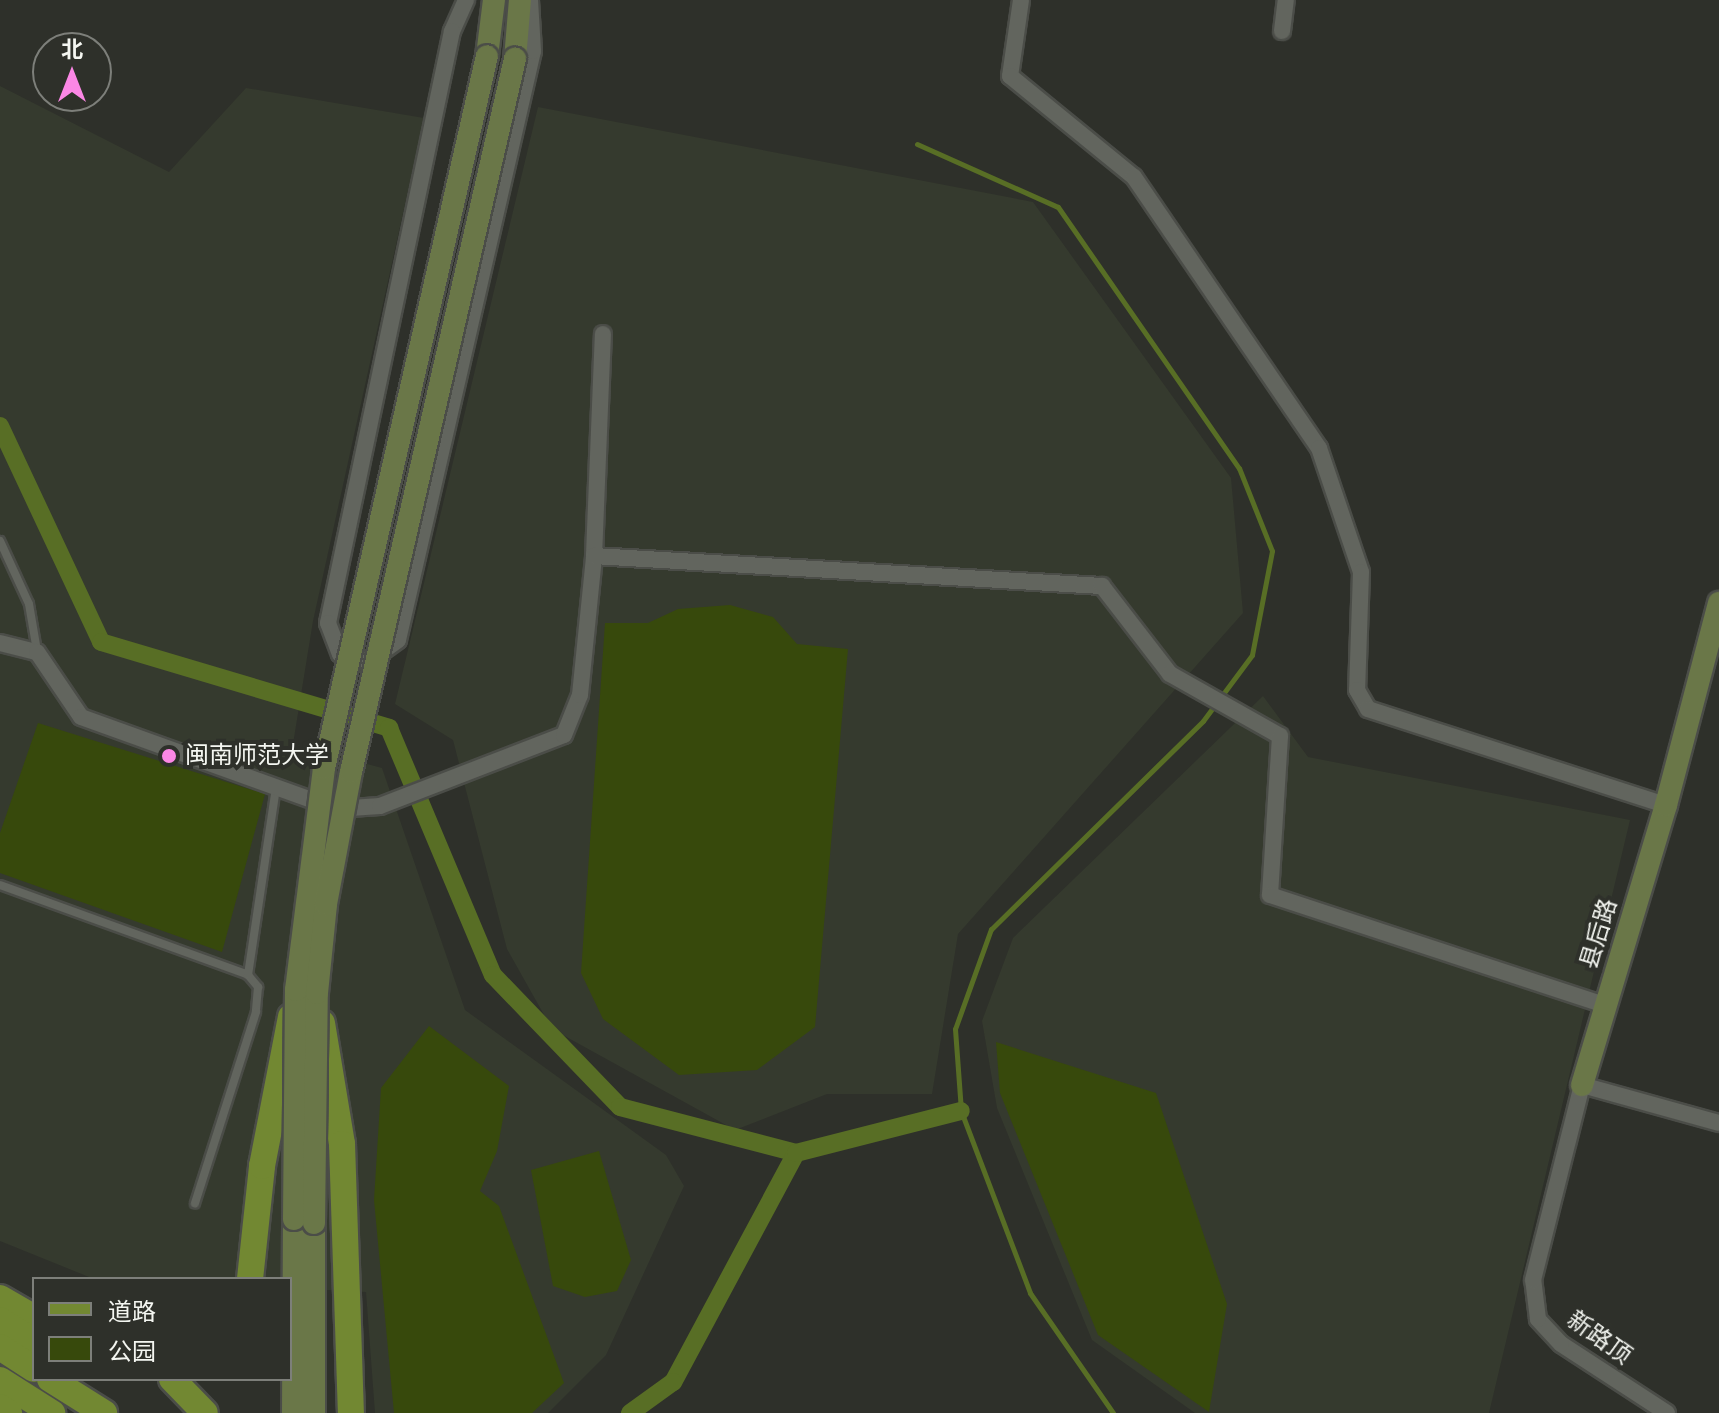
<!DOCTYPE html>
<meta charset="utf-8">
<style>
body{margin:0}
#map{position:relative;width:1719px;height:1413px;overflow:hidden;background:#2e302a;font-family:"Roboto Serif","Noto Sans SC",serif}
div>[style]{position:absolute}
.built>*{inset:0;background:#353a2e}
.green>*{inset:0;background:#37490c}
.stream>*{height:5px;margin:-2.5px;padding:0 2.5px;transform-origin:2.5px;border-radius:2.5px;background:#586e25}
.canal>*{height:18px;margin:-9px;padding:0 9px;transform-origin:9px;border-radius:9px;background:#586e25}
.roads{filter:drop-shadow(2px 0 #4b4d48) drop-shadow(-2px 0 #4b4d48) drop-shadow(0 2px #4b4d48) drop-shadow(0 -2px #4b4d48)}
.lane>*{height:8px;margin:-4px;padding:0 4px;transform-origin:4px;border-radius:4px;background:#62655e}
.street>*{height:16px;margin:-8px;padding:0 8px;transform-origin:8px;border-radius:8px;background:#62655e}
.secondary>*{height:22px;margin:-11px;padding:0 11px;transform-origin:11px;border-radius:11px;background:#6a7748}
.primary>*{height:26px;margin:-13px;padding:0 13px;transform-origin:13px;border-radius:13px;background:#728832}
.bridges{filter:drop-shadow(2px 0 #4b4d48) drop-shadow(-2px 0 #4b4d48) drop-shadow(0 2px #4b4d48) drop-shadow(0 -2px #4b4d48)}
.secondary-bridge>*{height:22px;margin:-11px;padding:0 11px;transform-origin:11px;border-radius:11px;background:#6a7748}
.dots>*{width:22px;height:22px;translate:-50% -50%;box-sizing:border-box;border:4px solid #2e302a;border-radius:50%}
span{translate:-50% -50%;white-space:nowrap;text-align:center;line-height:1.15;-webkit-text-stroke:8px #2e302a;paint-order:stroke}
.poi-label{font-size:24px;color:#f4f6f1}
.left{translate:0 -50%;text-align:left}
.street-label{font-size:24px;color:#f4f6f1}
.legend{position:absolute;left:32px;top:1277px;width:260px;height:104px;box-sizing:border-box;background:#2e302a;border:2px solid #7d7f7a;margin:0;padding:10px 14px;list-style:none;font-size:24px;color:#f4f6f1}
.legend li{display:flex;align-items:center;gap:16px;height:40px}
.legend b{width:40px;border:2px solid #7d7f7a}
.north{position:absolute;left:32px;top:32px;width:80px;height:80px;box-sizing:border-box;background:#2e302a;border:2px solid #7d7f7a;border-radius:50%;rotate:0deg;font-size:22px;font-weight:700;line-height:32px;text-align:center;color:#f4f6f1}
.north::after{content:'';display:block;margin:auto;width:28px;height:36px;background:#fb87e5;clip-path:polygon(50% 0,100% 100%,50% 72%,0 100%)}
</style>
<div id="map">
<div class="built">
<i style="clip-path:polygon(0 86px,169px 172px,246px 88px,424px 118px,313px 621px,293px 744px,382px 768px,465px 1010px,666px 1155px,684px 1186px,606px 1355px,548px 1413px,375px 1413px,366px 1292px,290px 1288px,290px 1279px,94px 1279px,0 1241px)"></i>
<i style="clip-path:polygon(538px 107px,1033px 202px,1231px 478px,1243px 613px,958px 934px,932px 1094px,827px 1094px,735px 1130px,552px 1029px,507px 949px,453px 740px,395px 704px)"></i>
<i style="clip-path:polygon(1263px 696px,1308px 757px,1630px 820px,1489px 1413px,1195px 1413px,1092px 1340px,997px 1108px,982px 1021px,1013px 938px)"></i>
</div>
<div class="green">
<i style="clip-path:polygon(730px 605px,773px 617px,797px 644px,848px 649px,815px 1027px,757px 1070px,679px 1075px,603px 1019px,581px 973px,605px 623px,648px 623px,678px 609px)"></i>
<i style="clip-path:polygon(38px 723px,265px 794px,222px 952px,0 873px,0 833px)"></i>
<i style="clip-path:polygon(429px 1026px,509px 1086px,497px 1151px,480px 1191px,499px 1206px,564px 1383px,532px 1413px,394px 1413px,374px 1200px,381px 1088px)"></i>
<i style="clip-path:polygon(996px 1042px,1156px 1093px,1227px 1304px,1209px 1412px,1098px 1335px,1000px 1093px)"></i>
<i style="clip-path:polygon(599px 1151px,631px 1260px,617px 1291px,585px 1297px,553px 1286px,531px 1170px)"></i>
</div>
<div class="stream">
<i style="left:917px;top:144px;width:154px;rotate:24.1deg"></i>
<i style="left:1058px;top:207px;width:318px;rotate:55.3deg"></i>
<i style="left:1239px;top:468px;width:89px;rotate:68.3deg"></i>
<i style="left:1272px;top:551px;width:106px;rotate:100.9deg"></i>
<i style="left:1252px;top:655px;width:82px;rotate:126.6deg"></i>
<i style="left:1203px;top:721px;width:297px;rotate:135.5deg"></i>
<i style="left:991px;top:929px;width:106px;rotate:109.8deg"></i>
<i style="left:955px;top:1029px;width:82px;rotate:85.8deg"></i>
<i style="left:961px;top:1111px;width:195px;rotate:69.2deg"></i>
<i style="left:1030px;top:1293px;width:146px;rotate:55.3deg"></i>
</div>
<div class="canal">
<i style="left:0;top:426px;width:238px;rotate:64.9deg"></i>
<i style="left:101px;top:642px;width:301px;rotate:16.6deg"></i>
<i style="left:389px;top:728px;width:268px;rotate:67.2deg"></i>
<i style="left:493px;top:975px;width:183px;rotate:46.1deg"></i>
<i style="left:620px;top:1107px;width:182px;rotate:14.6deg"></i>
<i style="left:796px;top:1153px;width:260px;rotate:118.2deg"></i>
<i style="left:673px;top:1382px;width:53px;rotate:144.2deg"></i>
<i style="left:796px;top:1153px;width:170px;rotate:-14.3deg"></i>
</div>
<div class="roads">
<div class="lane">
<i style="left:0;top:541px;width:69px;rotate:65.3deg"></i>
<i style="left:29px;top:604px;width:48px;rotate:80.3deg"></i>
<i style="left:0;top:885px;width:264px;rotate:19.9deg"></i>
<i style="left:248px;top:975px;width:16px;rotate:50deg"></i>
<i style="left:258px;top:987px;width:25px;rotate:95deg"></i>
<i style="left:256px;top:1012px;width:201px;rotate:107.7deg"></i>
<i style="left:248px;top:975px;width:189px;rotate:-81.5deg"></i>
</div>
<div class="street">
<i style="left:466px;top:0;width:34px;rotate:114deg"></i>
<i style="left:452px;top:31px;width:605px;rotate:101.83deg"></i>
<i style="left:328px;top:623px;width:33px;rotate:69deg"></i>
<i style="left:340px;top:654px;width:29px;rotate:16deg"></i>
<i style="left:368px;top:662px;width:37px;rotate:-36deg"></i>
<i style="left:398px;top:640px;width:604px;rotate:-77.09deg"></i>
<i style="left:533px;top:51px;width:51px;rotate:-93.4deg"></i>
<i style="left:1021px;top:0;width:77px;rotate:98.2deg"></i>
<i style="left:1010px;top:76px;width:160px;rotate:39.2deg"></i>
<i style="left:1134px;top:177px;width:328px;rotate:55.7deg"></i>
<i style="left:1319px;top:448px;width:131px;rotate:71.3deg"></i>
<i style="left:1361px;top:572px;width:118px;rotate:91.9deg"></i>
<i style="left:1357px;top:690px;width:22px;rotate:60deg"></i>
<i style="left:1368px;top:709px;width:313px;rotate:17.9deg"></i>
<i style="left:1282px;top:31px;width:31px;rotate:-83deg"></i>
<i style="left:594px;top:556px;width:222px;rotate:-87.7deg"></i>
<i style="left:0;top:643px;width:38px;rotate:14deg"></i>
<i style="left:37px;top:652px;width:78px;rotate:55.9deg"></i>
<i style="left:81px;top:717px;width:271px;rotate:19.8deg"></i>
<i style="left:336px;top:809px;width:44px;rotate:-3.9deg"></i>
<i style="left:380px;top:806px;width:197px;rotate:-21.1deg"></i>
<i style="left:564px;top:735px;width:43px;rotate:-68.2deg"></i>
<i style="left:580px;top:695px;width:140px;rotate:-84.2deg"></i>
<i style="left:594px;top:556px;width:509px;rotate:3.38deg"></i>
<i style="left:1102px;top:586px;width:111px;rotate:52.3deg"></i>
<i style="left:1170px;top:674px;width:126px;rotate:29.4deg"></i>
<i style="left:1280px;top:736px;width:159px;rotate:93.6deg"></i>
<i style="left:1270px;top:895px;width:353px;rotate:18.2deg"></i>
<i style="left:1667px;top:1413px;width:126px;rotate:-146.9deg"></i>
<i style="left:1561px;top:1344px;width:34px;rotate:-133deg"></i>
<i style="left:1538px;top:1319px;width:39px;rotate:-97deg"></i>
<i style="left:1533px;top:1280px;width:201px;rotate:-75.9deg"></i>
<i style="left:1582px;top:1085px;width:142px;rotate:15.5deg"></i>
</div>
<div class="secondary">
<i style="left:487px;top:56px;width:56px;rotate:-82.9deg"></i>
<i style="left:515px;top:59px;width:59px;rotate:-85.2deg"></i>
<i style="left:1582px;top:1085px;width:292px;rotate:-73.3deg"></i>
<i style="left:1666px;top:805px;width:209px;rotate:-75.3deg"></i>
<i style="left:293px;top:1413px;width:194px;rotate:-89.7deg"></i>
<i style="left:314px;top:1413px;width:190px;rotate:-90deg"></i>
</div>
<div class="primary">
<i style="left:322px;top:1023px;width:123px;rotate:80.6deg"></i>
<i style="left:342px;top:1144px;width:269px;rotate:88.1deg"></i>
<i style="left:250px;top:1279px;width:114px;rotate:-83.9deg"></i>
<i style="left:262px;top:1166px;width:152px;rotate:-79deg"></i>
<i style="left:0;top:1298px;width:39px;rotate:30deg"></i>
<i style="left:0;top:1320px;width:40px;rotate:32deg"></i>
<i style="left:0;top:1347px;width:40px;rotate:32.9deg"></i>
<i style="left:50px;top:1379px;width:64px;rotate:32.2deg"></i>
<i style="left:172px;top:1379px;width:47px;rotate:45.9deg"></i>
<i style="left:0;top:1380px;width:62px;rotate:32.4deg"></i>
<i style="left:0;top:1407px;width:11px;rotate:34deg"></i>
</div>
</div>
<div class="bridges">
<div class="secondary-bridge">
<i style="left:294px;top:1219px;width:229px;rotate:-89.5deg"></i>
<i style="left:296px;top:990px;width:224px;rotate:-82.8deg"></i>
<i style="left:324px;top:768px;width:730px;rotate:-77.11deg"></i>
<i style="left:314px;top:1223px;width:230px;rotate:-89.3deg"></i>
<i style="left:317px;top:993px;width:89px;rotate:-84.2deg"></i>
<i style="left:326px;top:904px;width:134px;rotate:-79.3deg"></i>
<i style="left:351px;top:772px;width:732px;rotate:-77.05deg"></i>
</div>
</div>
<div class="dots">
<i style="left:169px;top:756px;background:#fb87e5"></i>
</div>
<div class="poi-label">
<span class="left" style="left:185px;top:756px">闽南师范大学</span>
</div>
<div class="street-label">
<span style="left:1599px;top:934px;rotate:-73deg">县后路</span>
<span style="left:1599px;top:1338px;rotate:36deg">新路顶</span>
</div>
<ul class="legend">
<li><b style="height:10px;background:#728832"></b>道路</li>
<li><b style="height:22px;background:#37490c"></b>公园</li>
</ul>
<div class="north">北</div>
</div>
